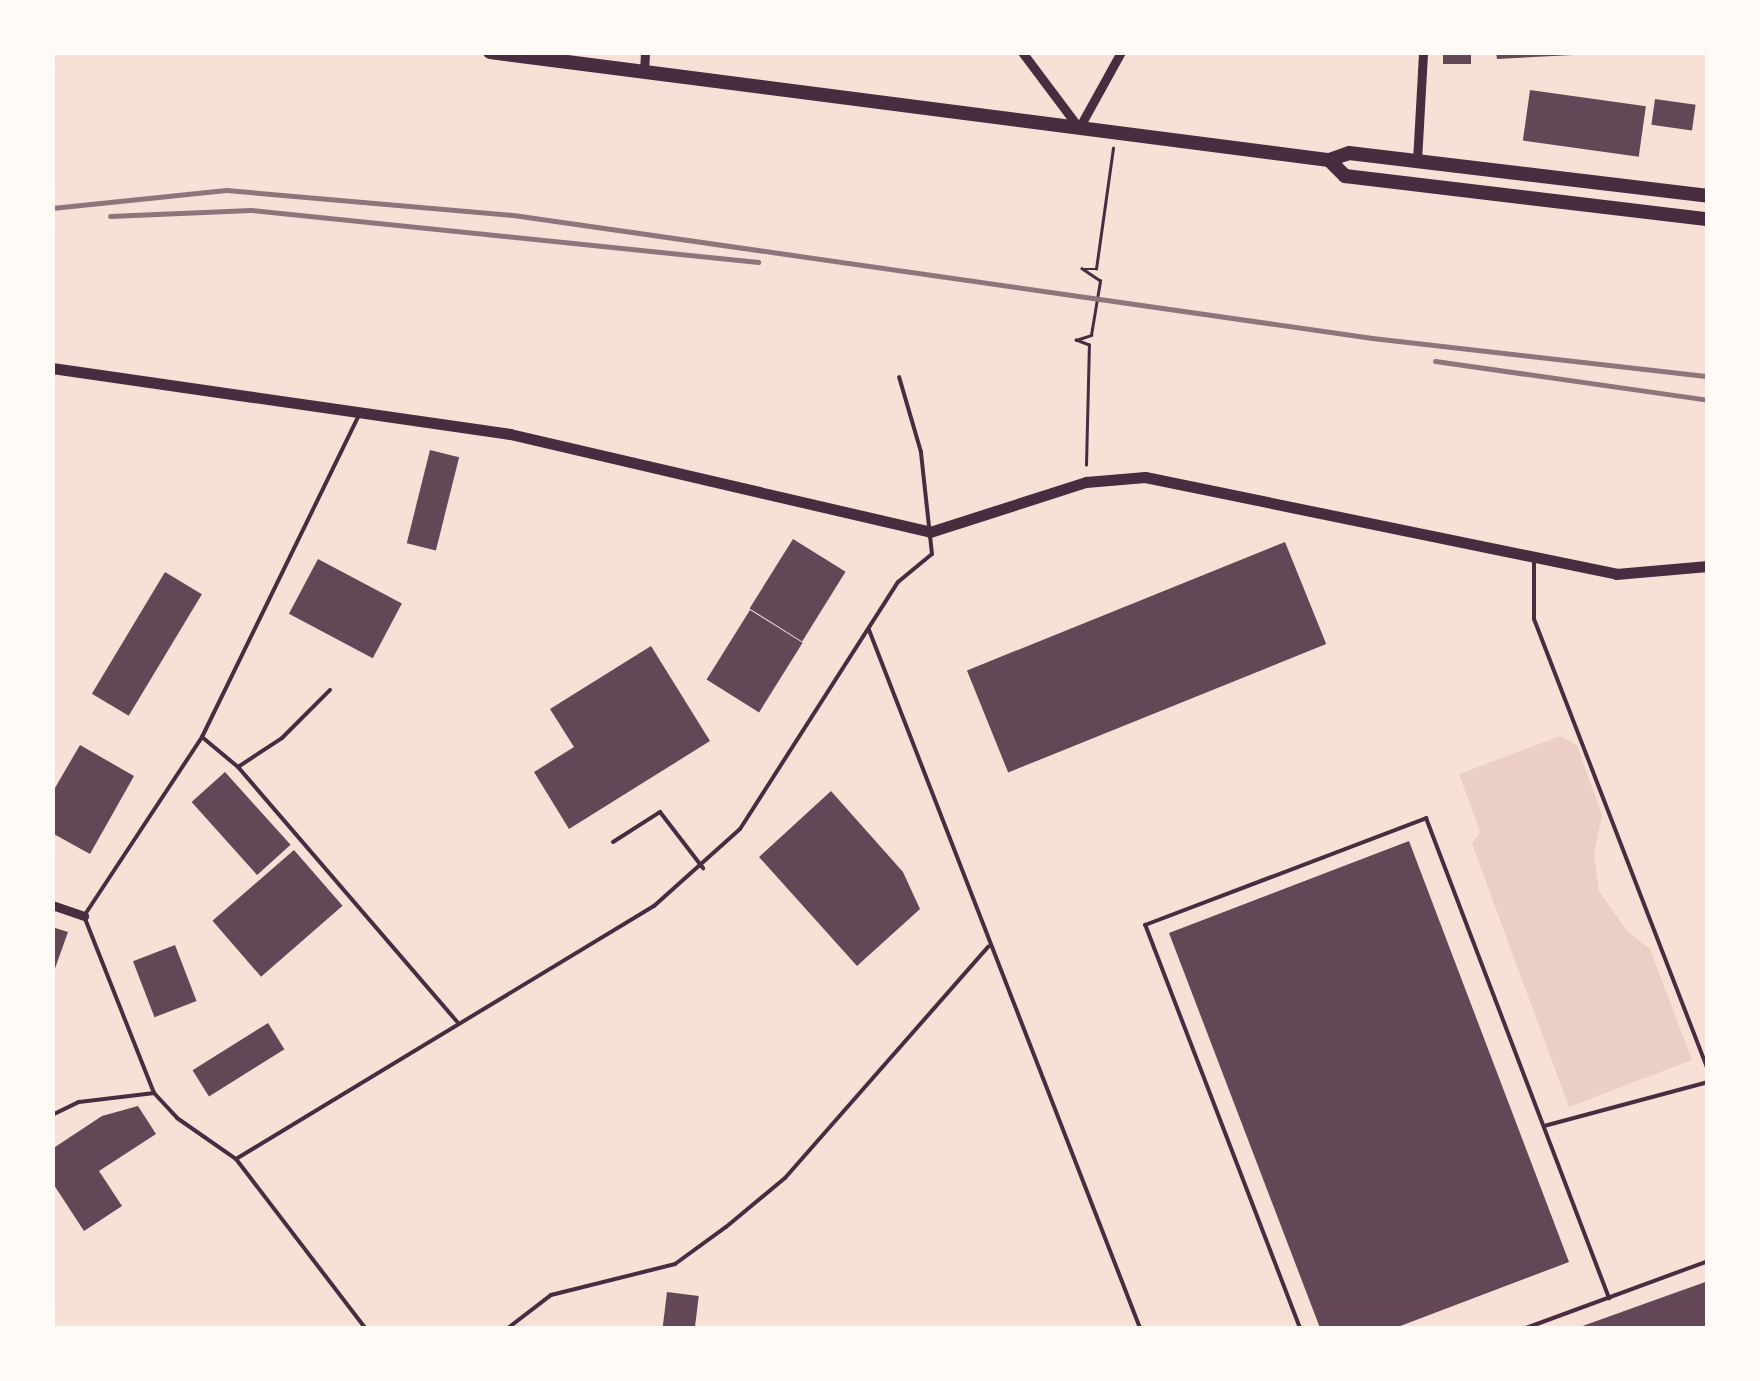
<!DOCTYPE html>
<style>
body{margin:0}
#map{position:relative;width:1760px;height:1381px;overflow:hidden;background:#f7e1d7;font-family:"Fira Sans Condensed",sans-serif}
div>[style]{position:absolute}
.green>*{inset:0;background:#ebcfc5}
.building>*{inset:0;background:#644757;transform-origin:0 0}
.path>*{height:2.5px;margin:-1.25px;padding:0 1.25px;transform-origin:1.25px;border-radius:1.25px;background:#4a2c40}
.service>*{height:4px;margin:-2px;padding:0 2px;transform-origin:2px;border-radius:2px;background:#4a2c40}
.minor>*{height:9px;margin:-4.5px;padding:0 4.5px;transform-origin:4.5px;border-radius:4.5px;background:#4a2c40}
.tertiary>*{height:11px;margin:-5.5px;padding:0 5.5px;transform-origin:5.5px;border-radius:5.5px;background:#4a2c40}
.primary>*{height:14px;margin:-7px;padding:0 7px;transform-origin:7px;border-radius:7px;background:#4a2c40}
.rail>*{height:5px;margin:-2.5px;padding:0 2.5px;transform-origin:2.5px;border-radius:2.5px;background:#8f747c}
span{translate:-50% -50%;white-space:nowrap;text-align:center;line-height:1.15;-webkit-text-stroke:10px #fffaf5;paint-order:stroke}
.frame{position:absolute;inset:0;border:55px solid #fffaf5;pointer-events:none}
</style>
<div id="map">
<div class="green">
<i style="clip-path:polygon(1560px 736px,1577px 745px,1602px 815px,1594px 855px,1599px 891px,1627px 931px,1650px 949px,1692px 1060px,1569px 1107px,1472px 844px,1480px 832px,1459px 774px)"></i>
</div>
<div class="building">
<i style="left:1443px;top:52px;width:28px;height:12px"></i>
<i style="clip-path:polygon(1496px 52px,1573px 52px,1573px 55px,1497px 59px)"></i>
<i style="left:1530px;top:90px;width:117px;height:51px;rotate:8deg"></i>
<i style="left:1655px;top:99px;width:41px;height:26px;rotate:8deg"></i>
<i style="left:430px;top:450px;width:30px;height:96px;rotate:14deg"></i>
<i style="left:793px;top:539px;width:62px;height:82px;rotate:32deg"></i>
<i style="left:1285px;top:542px;width:110px;height:343px;rotate:68deg"></i>
<i style="left:318px;top:559px;width:95px;height:62px;rotate:28deg"></i>
<i style="left:165px;top:572px;width:43px;height:142px;rotate:31deg"></i>
<i style="left:750px;top:610px;width:62px;height:82px;rotate:32deg"></i>
<i style="clip-path:polygon(651px 646px,710px 741px,569px 829px,534px 772px,574px 747px,550px 709px)"></i>
<i style="clip-path:polygon(80px 745px,134px 776px,90px 854px,52px 833px,52px 793px)"></i>
<i style="left:225px;top:772px;width:98px;height:45px;rotate:48deg"></i>
<i style="clip-path:polygon(831px 791px,903px 872px,920px 909px,857px 966px,759px 857px)"></i>
<i style="clip-path:polygon(1409px 841px,1569px 1262px,1395px 1328px,1320px 1328px,1169px 933px)"></i>
<i style="left:294px;top:850px;width:74px;height:108px;rotate:49deg"></i>
<i style="clip-path:polygon(52px 927px,68px 932px,53px 974px,52px 974px)"></i>
<i style="left:175px;top:945px;width:60px;height:45px;rotate:69deg"></i>
<i style="left:268px;top:1023px;width:31px;height:89px;rotate:58deg"></i>
<i style="clip-path:polygon(138px 1106px,156px 1134px,99px 1171px,122px 1206px,84px 1231px,52px 1182px,52px 1149px,102px 1116px)"></i>
<i style="clip-path:polygon(1708px 1281px,1708px 1328px,1577px 1328px)"></i>
<i style="left:667px;top:1292px;width:32px;height:36px;rotate:7deg"></i>
</div>
<div class="path">
<i style="left:1086px;top:465px;width:120px;rotate:-88.6deg"></i>
<i style="left:1089px;top:345px;width:14px;rotate:-159deg"></i>
<i style="left:1076px;top:340px;width:16px;rotate:-18deg"></i>
<i style="left:1091px;top:335px;width:55px;rotate:-80.5deg"></i>
<i style="left:1100px;top:281px;width:22px;rotate:-146deg"></i>
<i style="left:1082px;top:269px;width:14px"></i>
<i style="left:1096px;top:269px;width:122px;rotate:-82deg"></i>
</div>
<div class="service">
<i style="left:1534px;top:559px;width:60px;rotate:90deg"></i>
<i style="left:1534px;top:619px;width:483px;rotate:68.9deg"></i>
<i style="left:869px;top:630px;width:749px;rotate:68.78deg"></i>
<i style="left:202px;top:737px;width:358px;rotate:-64deg"></i>
<i style="left:238px;top:767px;width:53px;rotate:-33.4deg"></i>
<i style="left:282px;top:738px;width:68px;rotate:-45deg"></i>
<i style="left:613px;top:842px;width:56px;rotate:-32.6deg"></i>
<i style="left:660px;top:812px;width:71px;rotate:52.5deg"></i>
<i style="left:154px;top:1093px;width:190px;rotate:-111.6deg"></i>
<i style="left:84px;top:916px;width:214px;rotate:-56.6deg"></i>
<i style="left:202px;top:737px;width:47px;rotate:39.8deg"></i>
<i style="left:238px;top:767px;width:336px;rotate:49.3deg"></i>
<i style="left:52px;top:1115px;width:30px;rotate:-26deg"></i>
<i style="left:79px;top:1102px;width:76px;rotate:-6.8deg"></i>
<i style="left:154px;top:1093px;width:34px;rotate:47deg"></i>
<i style="left:177px;top:1118px;width:72px;rotate:34.8deg"></i>
<i style="left:236px;top:1159px;width:213px;rotate:52.6deg"></i>
<i style="left:1544px;top:1126px;width:170px;rotate:-15deg"></i>
<i style="left:236px;top:1159px;width:489px;rotate:-31.2deg"></i>
<i style="left:654px;top:906px;width:115px;rotate:-41.8deg"></i>
<i style="left:740px;top:829px;width:293px;rotate:-57.4deg"></i>
<i style="left:898px;top:582px;width:44px;rotate:-39.5deg"></i>
<i style="left:932px;top:554px;width:103px;rotate:-96.2deg"></i>
<i style="left:921px;top:452px;width:78px;rotate:-106.3deg"></i>
<i style="left:508px;top:1328px;width:54px;rotate:-37.5deg"></i>
<i style="left:551px;top:1295px;width:128px;rotate:-14deg"></i>
<i style="left:675px;top:1264px;width:63px;rotate:-36deg"></i>
<i style="left:726px;top:1227px;width:77px;rotate:-39.7deg"></i>
<i style="left:785px;top:1178px;width:308px;rotate:-48.7deg"></i>
<i style="left:1300px;top:1328px;width:432px;rotate:-111deg"></i>
<i style="left:1145px;top:925px;width:301px;rotate:-20.8deg"></i>
<i style="left:1426px;top:818px;width:514px;rotate:69.13deg"></i>
<i style="left:1526px;top:1328px;width:194px;rotate:-20.2deg"></i>
</div>
<div class="minor">
<i style="left:1022px;top:52px;width:95px;rotate:53.1deg"></i>
<i style="left:1079px;top:128px;width:87px;rotate:-61.1deg"></i>
<i style="left:644px;top:72px;width:20px;rotate:-87deg"></i>
<i style="left:1417px;top:161px;width:109px;rotate:-86.8deg"></i>
<i style="left:52px;top:905px;width:34px;rotate:19deg"></i>
</div>
<div class="tertiary">
<i style="left:52px;top:368px;width:463px;rotate:8.2deg"></i>
<i style="left:510px;top:434px;width:431px;rotate:13.1deg"></i>
<i style="left:930px;top:532px;width:164px;rotate:-17.8deg"></i>
<i style="left:1086px;top:482px;width:59px;rotate:-4.8deg"></i>
<i style="left:1145px;top:477px;width:481px;rotate:11.6deg"></i>
<i style="left:1616px;top:574px;width:92px;rotate:-5deg"></i>
</div>
<div class="primary">
<i style="left:490px;top:52px;width:846px;rotate:7.34deg"></i>
<i style="left:1329px;top:160px;width:21px;rotate:-19deg"></i>
<i style="left:1349px;top:153px;width:362px;rotate:6.8deg"></i>
<i style="left:1329px;top:160px;width:23px;rotate:45deg"></i>
<i style="left:1345px;top:176px;width:366px;rotate:6.8deg"></i>
</div>
<div class="rail">
<i style="left:52px;top:208px;width:175px;rotate:-5.9deg"></i>
<i style="left:226px;top:190px;width:288px;rotate:5deg"></i>
<i style="left:513px;top:215px;width:868px;rotate:8.15deg"></i>
<i style="left:1372px;top:338px;width:338px;rotate:6.5deg"></i>
<i style="left:110px;top:216px;width:141px;rotate:-2.4deg"></i>
<i style="left:251px;top:210px;width:510px;rotate:5.86deg"></i>
<i style="left:1435px;top:361px;width:276px;rotate:8.1deg"></i>
</div>
<div class="frame"></div>
</div>
